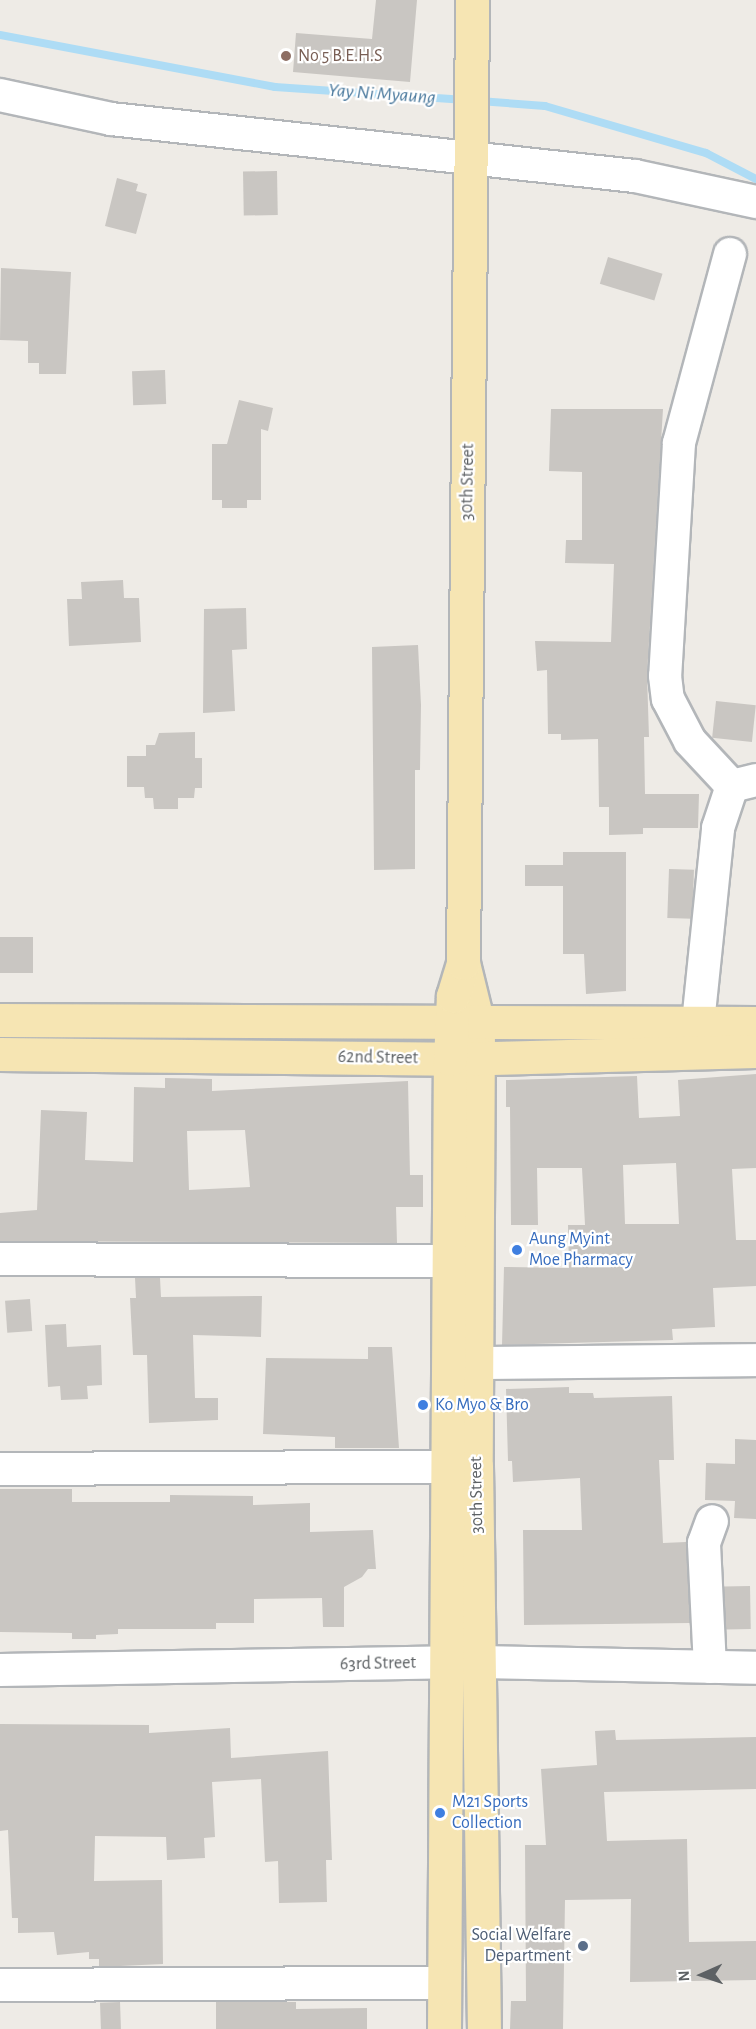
<!DOCTYPE html>
<style>
body{margin:0}
#map{position:relative;width:756px;height:2029px;overflow:hidden;background:#eeebe6;font-family:"Alegreya Sans",sans-serif}
div>[style]{position:absolute}
.stream>*{height:8px;margin:-4px;padding:0 4px;transform-origin:4px;border-radius:4px;background:#aedcf5}
.building>*{inset:0;background:#c9c6c2;transform-origin:0 0}
.roads{filter:drop-shadow(2px 0 #b3b6b9) drop-shadow(-2px 0 #b3b6b9) drop-shadow(0 2px #b3b6b9) drop-shadow(0 -2px #b3b6b9)}
.minor>*{height:32px;margin:-16px;padding:0 16px;transform-origin:16px;border-radius:16px;background:#fff}
.major>*{height:33px;margin:-16.5px;padding:0 16.5px;transform-origin:16.5px;border-radius:16.5px;background:#f6e5b3}
.dots>*{width:16px;height:16px;translate:-50% -50%;box-sizing:border-box;border:3px solid #fff;border-radius:50%}
span{translate:-50% -50%;white-space:nowrap;text-align:center;line-height:1.15;-webkit-text-stroke:4.5px #fff;paint-order:stroke}
.education-label{font-size:18px;color:#785e54}
.left{translate:0 -50%;text-align:left}
.street-label{font-size:18px;color:#5d6164}
.shop-label{font-size:18px;color:#366cbe}
.service-label{font-size:18px;color:#4e5e75}
.right{translate:-100% -50%;text-align:right}
.water-label{font-size:20px;color:#4a799d;font-style:italic}
.north{position:absolute;left:672px;top:1945px;width:60px;height:60px;-webkit-text-stroke:4px #fff;paint-order:stroke;rotate:267deg;font-size:16px;font-weight:700;line-height:24px;text-align:center;color:#5d6164}
.north::after{content:'';display:block;margin:auto;width:21px;height:27px;background:#5d6164;clip-path:polygon(50% 0,100% 100%,50% 72%,0 100%)}
</style>
<div id="map">
<div class="stream">
<i style="left:0;top:35px;width:280px;rotate:10.7deg"></i>
<i style="left:275px;top:87px;width:191px;rotate:3.9deg"></i>
<i style="left:479px;top:101px;width:66px;rotate:4.3deg"></i>
<i style="left:545px;top:106px;width:168px;rotate:16.3deg"></i>
<i style="left:706px;top:153px;width:56px;rotate:27.5deg"></i>
</div>
<div class="building">
<i style="clip-path:polygon(376px 0,417px 0,410px 82px,293px 72px,296px 33px,372px 39px)"></i>
<i style="left:277px;top:171px;width:44px;height:34px;rotate:89deg"></i>
<i style="clip-path:polygon(117px 178px,138px 184px,136px 191px,147px 194px,136px 234px,105px 226px)"></i>
<i style="left:608px;top:257px;width:57px;height:28px;rotate:17deg"></i>
<i style="clip-path:polygon(1px 268px,71px 272px,66px 374px,39px 374px,39px 363px,28px 363px,28px 341px,0 340px)"></i>
<i style="left:165px;top:370px;width:34px;height:33px;rotate:88deg"></i>
<i style="clip-path:polygon(239px 400px,273px 408px,268px 431px,261px 429px,261px 500px,247px 500px,247px 508px,222px 508px,222px 500px,212px 500px,212px 444px,227px 444px)"></i>
<i style="clip-path:polygon(551px 409px,663px 409px,647px 675px,649px 737px,644px 737px,645px 794px,699px 794px,698px 828px,643px 828px,643px 834px,609px 835px,609px 807px,599px 807px,598px 739px,561px 740px,561px 734px,548px 734px,547px 670px,537px 671px,535px 641px,611px 642px,614px 564px,565px 563px,566px 540px,582px 540px,582px 472px,549px 471px)"></i>
<i style="clip-path:polygon(123px 580px,124px 598px,139px 598px,141px 642px,69px 646px,67px 599px,82px 599px,81px 582px)"></i>
<i style="clip-path:polygon(246px 608px,247px 649px,232px 650px,235px 711px,203px 713px,204px 609px)"></i>
<i style="clip-path:polygon(418px 645px,421px 705px,420px 770px,415px 770px,415px 869px,374px 870px,372px 647px)"></i>
<i style="left:716px;top:701px;width:40px;height:37px;rotate:6deg"></i>
<i style="clip-path:polygon(195px 732px,195px 758px,202px 758px,202px 788px,195px 788px,194px 798px,178px 798px,178px 809px,154px 809px,153px 798px,145px 798px,144px 787px,127px 787px,127px 756px,146px 756px,146px 745px,155px 745px,159px 733px)"></i>
<i style="clip-path:polygon(563px 852px,626px 852px,626px 991px,586px 994px,584px 954px,563px 954px,563px 886px,525px 886px,525px 865px,563px 865px)"></i>
<i style="left:669px;top:869px;width:25px;height:49px;rotate:2deg"></i>
<i style="left:0;top:937px;width:33px;height:36px"></i>
<i style="clip-path:polygon(evenodd,756px 1074px,756px 1168px,732px 1169px,736px 1240px,756px 1240px,756px 1286px,713px 1288px,715px 1327px,672px 1329px,673px 1340px,502px 1345px,504px 1267px,569px 1268px,568px 1225px,585px 1225px,582px 1168px,537px 1168px,538px 1225px,511px 1225px,510px 1107px,506px 1107px,506px 1080px,637px 1076px,639px 1118px,680px 1116px,678px 1080px,756px 1074px,676px 1163px,679px 1224px,625px 1224px,623px 1165px,676px 1163px)"></i>
<i style="clip-path:polygon(evenodd,165px 1078px,212px 1079px,212px 1091px,408px 1081px,410px 1175px,423px 1175px,423px 1207px,396px 1207px,397px 1243px,0 1241px,0 1213px,37px 1210px,41px 1110px,87px 1112px,85px 1160px,133px 1162px,134px 1087px,165px 1088px,165px 1078px,245px 1130px,250px 1187px,189px 1190px,187px 1131px,245px 1130px)"></i>
<i style="clip-path:polygon(135px 1278px,160px 1278px,161px 1297px,262px 1296px,261px 1337px,193px 1335px,195px 1398px,218px 1398px,218px 1420px,149px 1423px,147px 1355px,133px 1355px,130px 1298px,136px 1298px)"></i>
<i style="left:30px;top:1299px;width:32px;height:25px;rotate:86deg"></i>
<i style="clip-path:polygon(66px 1324px,67px 1347px,101px 1345px,102px 1385px,87px 1386px,88px 1399px,61px 1400px,60px 1386px,48px 1387px,45px 1325px)"></i>
<i style="clip-path:polygon(368px 1347px,392px 1347px,399px 1448px,335px 1448px,335px 1437px,263px 1434px,266px 1358px,368px 1359px)"></i>
<i style="clip-path:polygon(569px 1387px,569px 1393px,593px 1393px,594px 1398px,672px 1396px,674px 1460px,659px 1460px,663px 1543px,686px 1542px,690px 1623px,524px 1625px,523px 1530px,582px 1530px,580px 1478px,513px 1482px,512px 1461px,508px 1461px,506px 1389px)"></i>
<i style="clip-path:polygon(735px 1439px,756px 1440px,756px 1519px,734px 1518px,735px 1501px,705px 1500px,706px 1463px,735px 1464px)"></i>
<i style="clip-path:polygon(0 1489px,72px 1489px,72px 1502px,170px 1502px,170px 1495px,253px 1496px,253px 1505px,310px 1503px,310px 1532px,373px 1530px,376px 1569px,368px 1569px,362px 1577px,344px 1587px,344px 1627px,323px 1627px,322px 1598px,254px 1599px,254px 1623px,216px 1623px,216px 1629px,118px 1629px,118px 1634px,96px 1635px,96px 1639px,72px 1639px,72px 1633px,0 1632px)"></i>
<i style="left:750px;top:1586px;width:43px;height:26px;rotate:89deg"></i>
<i style="clip-path:polygon(0 1724px,149px 1725px,149px 1733px,230px 1728px,231px 1758px,328px 1751px,332px 1860px,326px 1860px,327px 1902px,279px 1903px,278px 1861px,265px 1862px,261px 1779px,212px 1782px,215px 1837px,204px 1838px,205px 1858px,167px 1860px,166px 1837px,95px 1836px,94px 1881px,162px 1880px,163px 1964px,99px 1967px,99px 1959px,89px 1959px,89px 1952px,57px 1955px,54px 1932px,18px 1933px,18px 1918px,12px 1918px,8px 1830px,0 1831px)"></i>
<i style="clip-path:polygon(615px 1730px,616px 1740px,756px 1737px,756px 1789px,604px 1792px,607px 1841px,687px 1839px,689px 1942px,756px 1941px,756px 1980px,630px 1982px,631px 1899px,565px 1900px,563px 2029px,510px 2029px,511px 2001px,526px 2001px,525px 1845px,546px 1845px,541px 1769px,597px 1765px,595px 1731px)"></i>
<i style="left:120px;top:2002px;width:27px;height:20px;rotate:88deg"></i>
<i style="clip-path:polygon(216px 2002px,296px 2002px,296px 2009px,367px 2008px,367px 2029px,216px 2029px)"></i>
</div>
<div class="roads">
<div class="minor">
<i style="left:0;top:95px;width:114px;rotate:12.2deg"></i>
<i style="left:111px;top:119px;width:527px;rotate:6.21deg"></i>
<i style="left:635px;top:176px;width:124px;rotate:12.1deg"></i>
<i style="left:730px;top:254px;width:196px;rotate:105.1deg"></i>
<i style="left:679px;top:443px;width:233px;rotate:93.4deg"></i>
<i style="left:665px;top:676px;width:23px;rotate:83deg"></i>
<i style="left:668px;top:699px;width:47px;rotate:62.4deg"></i>
<i style="left:690px;top:741px;width:62px;rotate:47deg"></i>
<i style="left:699px;top:1048px;width:25px;rotate:-92deg"></i>
<i style="left:698px;top:1023px;width:196px;rotate:-84.1deg"></i>
<i style="left:718px;top:828px;width:44px;rotate:-71.6deg"></i>
<i style="left:732px;top:786px;width:25px;rotate:-14deg"></i>
<i style="left:0;top:1259px;width:450px;rotate:0.3deg"></i>
<i style="left:478px;top:1363px;width:278px;rotate:-0.6deg"></i>
<i style="left:0;top:1469px;width:445px;rotate:-0.3deg"></i>
<i style="left:710px;top:1667px;width:124px;rotate:-92.8deg"></i>
<i style="left:704px;top:1543px;width:23px;rotate:-70deg"></i>
<i style="left:0;top:1670px;width:479px;rotate:-1deg"></i>
<i style="left:479px;top:1662px;width:277px;rotate:1.2deg"></i>
<i style="left:0;top:1985px;width:443px;rotate:-0.3deg"></i>
</div>
<div class="major">
<i style="left:463px;top:963px;width:63px;rotate:76.2deg"></i>
<i style="left:478px;top:1024px;width:442px;rotate:90.3deg"></i>
<i style="left:476px;top:1466px;width:563px;rotate:89.19deg"></i>
<i style="left:0;top:1020px;width:756px;rotate:0.23deg"></i>
<i style="left:0;top:1054px;width:450px;rotate:0.6deg"></i>
<i style="left:450px;top:1059px;width:306px;rotate:-1.5deg"></i>
<i style="left:444px;top:2029px;width:970px;rotate:-89.65deg"></i>
<i style="left:450px;top:1059px;width:63px;rotate:-87.3deg"></i>
<i style="left:453px;top:996px;width:34px;rotate:-73deg"></i>
<i style="left:463px;top:963px;width:963px;rotate:-89.46deg"></i>
</div>
</div>
<div class="dots">
<i style="left:286px;top:56px;background:#8d6e63"></i>
<i style="left:517px;top:1250px;background:#3f7fe0"></i>
<i style="left:423px;top:1405px;background:#3f7fe0"></i>
<i style="left:440px;top:1813px;background:#3f7fe0"></i>
<i style="left:583px;top:1946px;background:#5c6f8a"></i>
</div>
<div class="education-label">
<span class="left" style="left:298px;top:56px">No 5 B.E.H.S</span>
</div>
<div class="street-label">
<span style="left:468px;top:482px;rotate:-89deg">30th Street</span>
<span style="left:378px;top:1058px;rotate:1deg">62nd Street</span>
<span style="left:477px;top:1495px;rotate:-91deg">30th Street</span>
<span style="left:378px;top:1664px;rotate:-1deg">63rd Street</span>
</div>
<div class="shop-label">
<span class="left" style="left:529px;top:1250px">Aung Myint<br>Moe Pharmacy</span>
<span class="left" style="left:435px;top:1405px">Ko Myo &amp; Bro</span>
<span class="left" style="left:452px;top:1813px">M21 Sports<br>Collection</span>
</div>
<div class="service-label">
<span class="right" style="left:571px;top:1946px">Social Welfare<br>Department</span>
</div>
<div class="water-label">
<span style="left:382px;top:94px;rotate:4deg">Yay Ni Myaung</span>
</div>
<div class="north">N</div>
</div>
